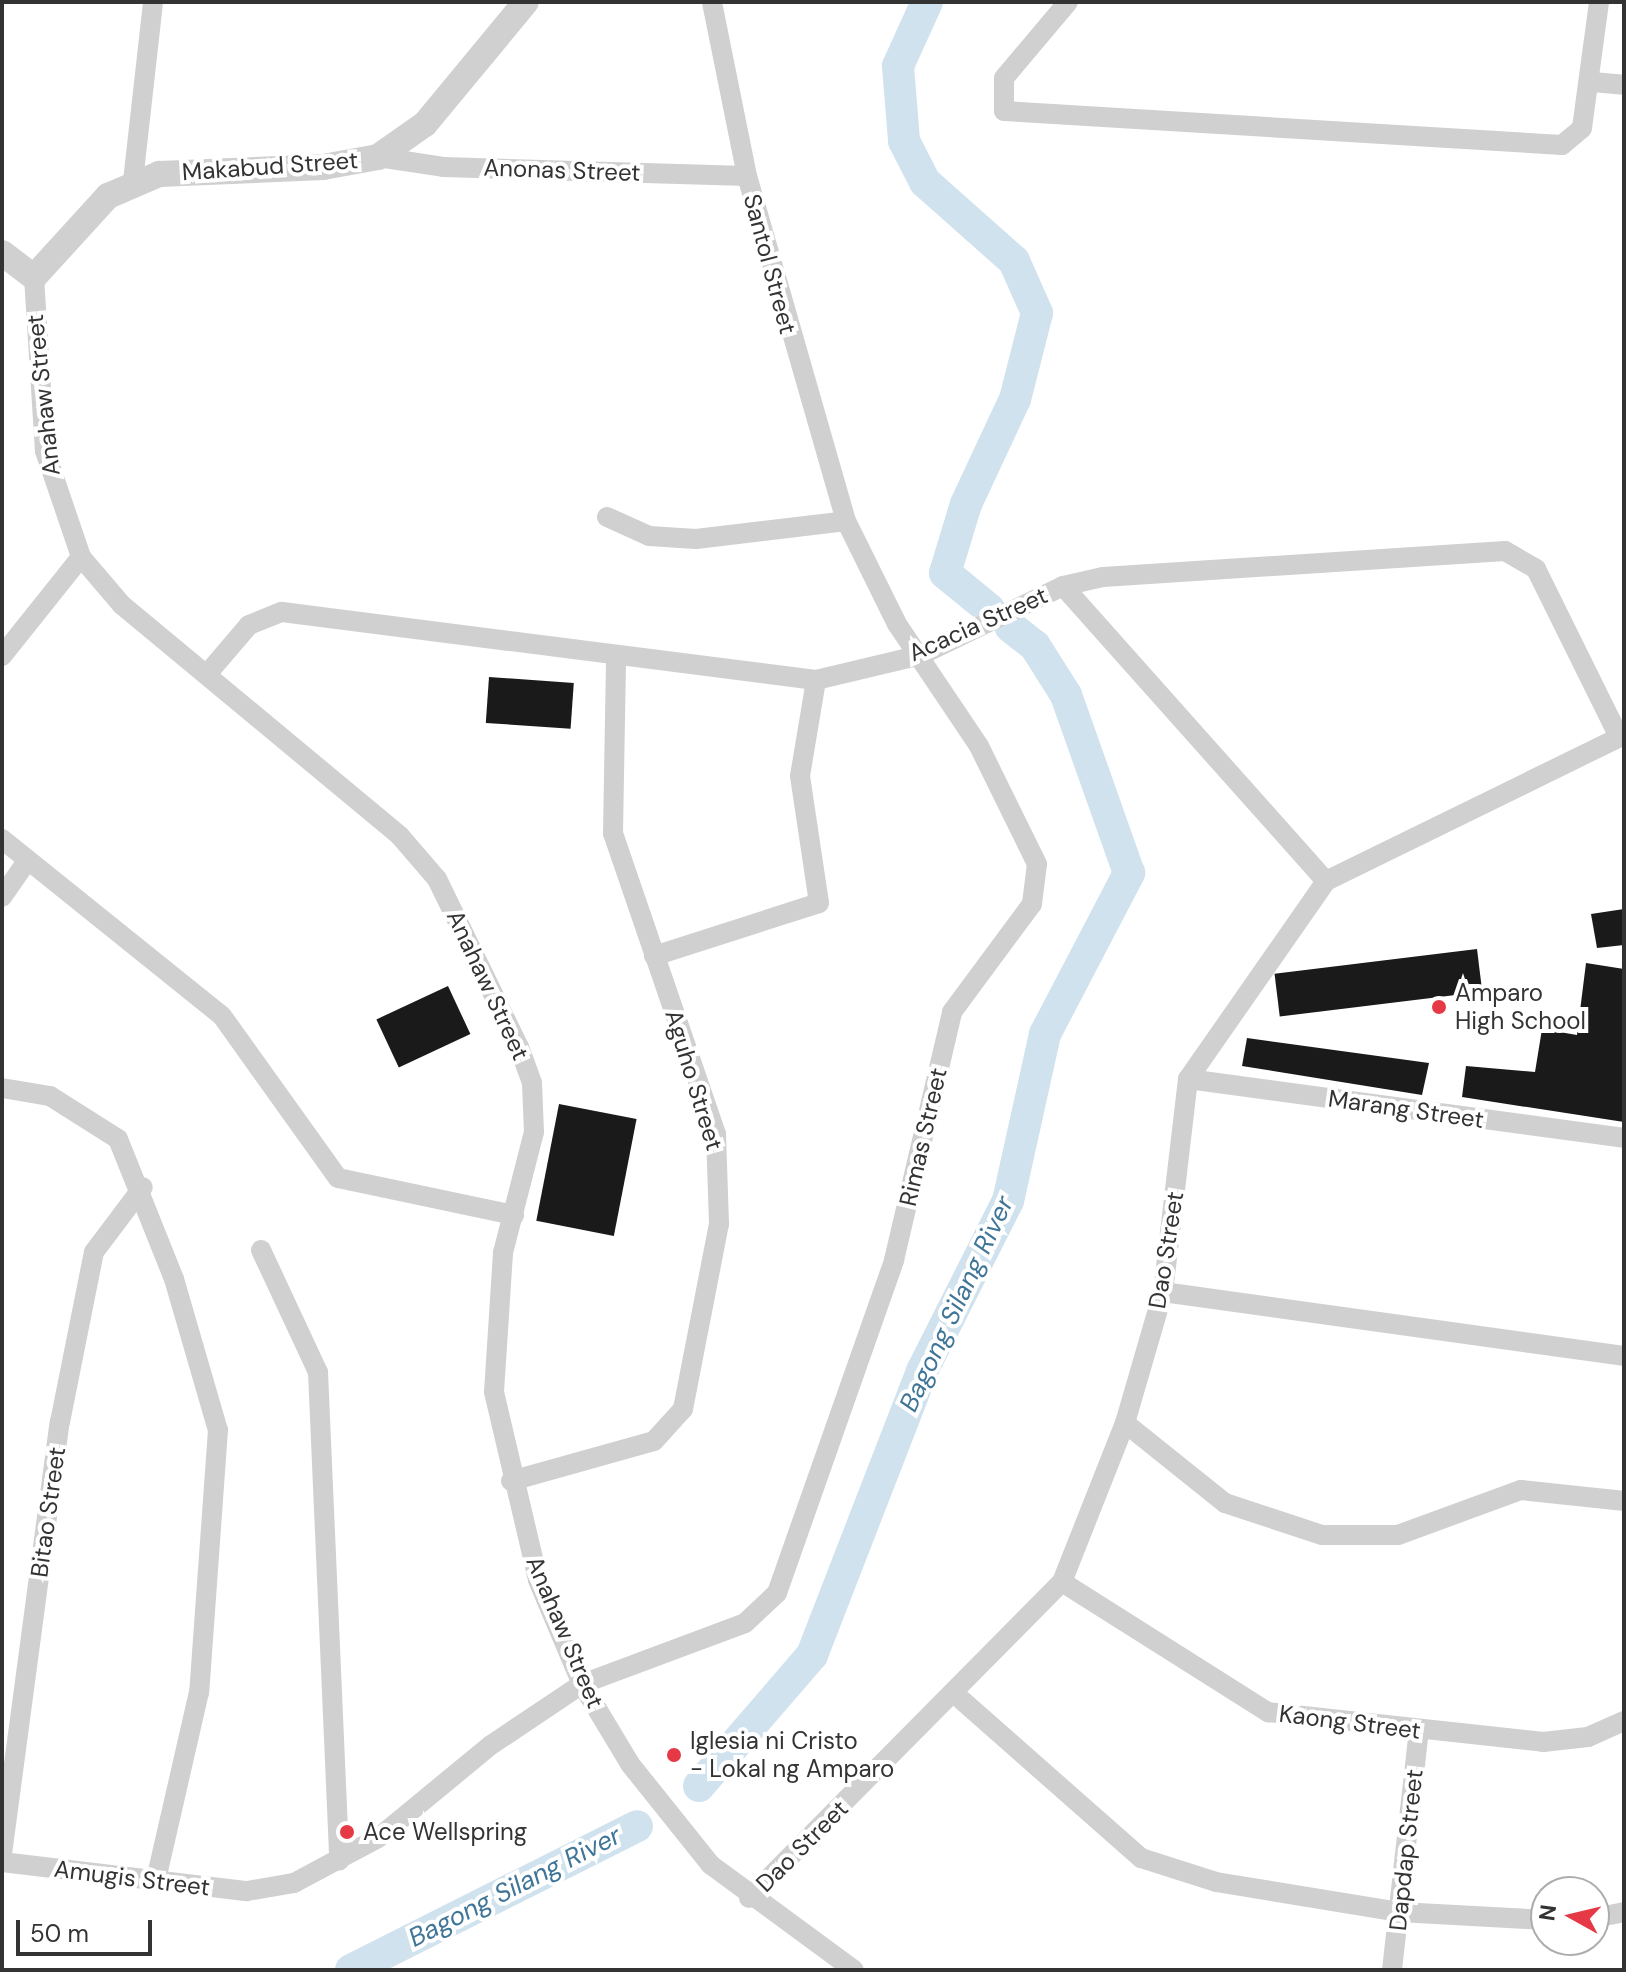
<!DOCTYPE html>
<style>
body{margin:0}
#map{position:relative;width:1626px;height:1972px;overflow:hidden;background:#fff;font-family:"DM Sans",sans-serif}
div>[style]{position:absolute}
.river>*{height:32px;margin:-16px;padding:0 16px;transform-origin:16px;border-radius:16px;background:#cfe2ee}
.building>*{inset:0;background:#1a1a1a;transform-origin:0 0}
.minor>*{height:20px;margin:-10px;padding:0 10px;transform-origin:10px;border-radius:10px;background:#d0d0d0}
.tertiary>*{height:26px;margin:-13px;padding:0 13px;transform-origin:13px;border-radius:13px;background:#d0d0d0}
.dots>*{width:22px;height:22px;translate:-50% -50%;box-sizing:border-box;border:4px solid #fff;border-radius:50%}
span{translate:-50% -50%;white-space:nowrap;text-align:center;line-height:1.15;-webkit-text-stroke:8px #fff;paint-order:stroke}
.street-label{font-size:24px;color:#333}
.poi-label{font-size:24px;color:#333}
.left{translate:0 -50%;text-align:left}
.water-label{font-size:26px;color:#3f7597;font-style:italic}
.frame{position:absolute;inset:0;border:4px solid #333;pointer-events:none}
.north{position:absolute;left:1530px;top:1876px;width:80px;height:80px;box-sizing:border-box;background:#fff;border:2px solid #adadad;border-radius:50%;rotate:278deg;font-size:22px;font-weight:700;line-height:32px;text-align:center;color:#333}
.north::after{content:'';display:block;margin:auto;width:28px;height:36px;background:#e63946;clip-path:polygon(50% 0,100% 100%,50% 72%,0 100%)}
.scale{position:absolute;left:16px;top:1920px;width:136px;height:36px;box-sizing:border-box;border:4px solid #333;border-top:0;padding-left:10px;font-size:24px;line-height:28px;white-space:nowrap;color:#333;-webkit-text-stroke:6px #fff;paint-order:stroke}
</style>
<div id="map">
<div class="river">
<i style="left:927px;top:2px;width:70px;rotate:114.4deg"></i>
<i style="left:898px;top:66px;width:75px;rotate:85.4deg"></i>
<i style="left:904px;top:141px;width:46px;rotate:62.9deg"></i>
<i style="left:925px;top:182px;width:119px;rotate:41.6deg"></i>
<i style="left:1014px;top:261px;width:57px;rotate:66.1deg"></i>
<i style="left:1037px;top:313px;width:89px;rotate:104.3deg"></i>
<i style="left:1015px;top:399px;width:116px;rotate:115deg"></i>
<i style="left:966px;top:504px;width:72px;rotate:106.9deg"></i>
<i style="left:945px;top:573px;width:57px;rotate:39.3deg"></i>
<i style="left:699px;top:1786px;width:173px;rotate:-49.2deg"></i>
<i style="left:812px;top:1655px;width:305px;rotate:-68.8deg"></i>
<i style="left:922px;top:1371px;width:191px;rotate:-63.2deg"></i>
<i style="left:1008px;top:1201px;width:171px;rotate:-77.5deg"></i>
<i style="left:1045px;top:1034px;width:182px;rotate:-62.4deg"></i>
<i style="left:1129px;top:873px;width:189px;rotate:-109.5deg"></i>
<i style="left:1066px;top:695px;width:58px;rotate:-122.3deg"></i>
<i style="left:1035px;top:646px;width:31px;rotate:-142deg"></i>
<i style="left:351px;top:1970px;width:320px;rotate:-26.7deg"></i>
</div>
<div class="building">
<i style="left:489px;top:677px;width:85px;height:46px;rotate:4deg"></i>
<i style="clip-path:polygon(1624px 909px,1624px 945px,1597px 948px,1591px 914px)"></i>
<i style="left:1477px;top:949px;width:43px;height:204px;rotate:83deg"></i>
<i style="clip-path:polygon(1586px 963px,1624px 969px,1624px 1122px,1462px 1097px,1466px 1066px,1535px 1072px,1542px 1029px,1577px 1035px)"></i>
<i style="left:448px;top:986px;width:53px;height:79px;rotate:65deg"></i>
<i style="clip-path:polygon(1247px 1038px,1429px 1063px,1422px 1095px,1242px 1066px)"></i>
<i style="left:559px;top:1104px;width:79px;height:119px;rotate:11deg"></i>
</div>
<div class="minor">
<i style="left:1068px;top:2px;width:99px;rotate:130.1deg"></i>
<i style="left:1004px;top:78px;width:33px;rotate:90deg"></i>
<i style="left:1004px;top:111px;width:559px;rotate:3.49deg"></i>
<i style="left:1562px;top:145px;width:26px;rotate:-40deg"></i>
<i style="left:1582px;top:128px;width:127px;rotate:-82.3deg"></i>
<i style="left:1592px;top:82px;width:32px;rotate:5deg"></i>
<i style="left:378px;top:157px;width:66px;rotate:8.7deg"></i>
<i style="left:443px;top:167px;width:304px;rotate:1.7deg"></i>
<i style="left:133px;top:181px;width:180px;rotate:-83.6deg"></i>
<i style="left:34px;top:277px;width:174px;rotate:86.4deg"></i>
<i style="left:45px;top:451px;width:112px;rotate:71.2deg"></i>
<i style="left:81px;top:557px;width:63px;rotate:49.5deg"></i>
<i style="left:122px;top:605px;width:361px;rotate:39.7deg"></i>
<i style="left:400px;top:836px;width:57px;rotate:49.3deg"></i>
<i style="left:437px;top:879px;width:187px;rotate:64deg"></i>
<i style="left:519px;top:1047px;width:38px;rotate:70deg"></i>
<i style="left:532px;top:1083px;width:49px;rotate:87.7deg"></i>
<i style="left:534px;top:1132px;width:125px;rotate:104.4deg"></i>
<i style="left:503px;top:1253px;width:139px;rotate:93.7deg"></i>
<i style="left:494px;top:1392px;width:193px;rotate:76.8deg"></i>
<i style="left:538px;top:1580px;width:113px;rotate:67.1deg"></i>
<i style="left:582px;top:1684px;width:93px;rotate:59deg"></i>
<i style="left:630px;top:1764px;width:129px;rotate:51.3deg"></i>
<i style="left:711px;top:1865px;width:177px;rotate:36.3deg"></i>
<i style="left:607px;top:517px;width:46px;rotate:24.3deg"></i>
<i style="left:649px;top:536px;width:47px;rotate:3.7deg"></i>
<i style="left:696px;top:539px;width:151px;rotate:-6.8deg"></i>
<i style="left:1063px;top:586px;width:395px;rotate:48.3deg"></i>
<i style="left:2px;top:656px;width:127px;rotate:-51.4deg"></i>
<i style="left:208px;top:673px;width:63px;rotate:-49.5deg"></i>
<i style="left:249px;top:625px;width:35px;rotate:-22deg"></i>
<i style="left:282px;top:612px;width:538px;rotate:7.26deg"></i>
<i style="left:816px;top:680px;width:108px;rotate:-13.4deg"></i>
<i style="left:921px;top:655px;width:158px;rotate:-25.9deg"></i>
<i style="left:1063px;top:586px;width:41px;rotate:-12.7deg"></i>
<i style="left:1103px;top:577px;width:403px;rotate:-3.7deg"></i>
<i style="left:1505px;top:551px;width:36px;rotate:30deg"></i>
<i style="left:1536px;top:569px;width:187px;rotate:63.7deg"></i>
<i style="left:2px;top:839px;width:282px;rotate:38.8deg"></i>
<i style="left:222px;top:1016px;width:199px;rotate:54.4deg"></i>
<i style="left:338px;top:1178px;width:180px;rotate:11.9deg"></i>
<i style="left:2px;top:897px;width:44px;rotate:-55.2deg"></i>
<i style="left:654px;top:956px;width:173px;rotate:-17.8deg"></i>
<i style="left:819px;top:903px;width:128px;rotate:-98.5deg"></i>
<i style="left:800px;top:776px;width:97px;rotate:-80.5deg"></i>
<i style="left:1188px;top:1079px;width:440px;rotate:7.7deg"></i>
<i style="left:2px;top:1088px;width:49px;rotate:9.5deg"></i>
<i style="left:50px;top:1096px;width:80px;rotate:32.3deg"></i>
<i style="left:118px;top:1139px;width:151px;rotate:68.2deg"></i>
<i style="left:174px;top:1279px;width:157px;rotate:73.8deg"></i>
<i style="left:218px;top:1430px;width:263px;rotate:94.1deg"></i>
<i style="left:199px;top:1692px;width:193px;rotate:102.9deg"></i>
<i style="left:261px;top:1250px;width:135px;rotate:65deg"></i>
<i style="left:318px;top:1372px;width:489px;rotate:87.5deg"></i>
<i style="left:1163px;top:1292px;width:465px;rotate:7.9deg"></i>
<i style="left:1125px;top:1423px;width:128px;rotate:38.7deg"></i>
<i style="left:1225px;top:1503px;width:102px;rotate:18.3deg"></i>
<i style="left:1322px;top:1535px;width:76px"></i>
<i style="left:1398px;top:1535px;width:131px;rotate:-20.1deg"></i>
<i style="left:1521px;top:1490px;width:104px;rotate:6.1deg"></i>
<i style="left:511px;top:1481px;width:148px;rotate:-15.6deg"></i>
<i style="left:654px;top:1441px;width:43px;rotate:-47.8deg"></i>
<i style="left:683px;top:1409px;width:188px;rotate:-79deg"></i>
<i style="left:719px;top:1224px;width:90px;rotate:-91.9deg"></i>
<i style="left:716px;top:1134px;width:318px;rotate:-108.9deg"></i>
<i style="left:613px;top:833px;width:174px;rotate:-89deg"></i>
<i style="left:1062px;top:1582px;width:244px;rotate:32.3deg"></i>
<i style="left:1268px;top:1712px;width:277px;rotate:6.2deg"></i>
<i style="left:1543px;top:1742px;width:45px;rotate:-6.3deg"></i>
<i style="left:1588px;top:1737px;width:39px;rotate:-24deg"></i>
<i style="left:956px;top:1695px;width:247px;rotate:41.4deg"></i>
<i style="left:1141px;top:1858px;width:79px;rotate:17.7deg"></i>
<i style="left:1216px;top:1882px;width:185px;rotate:9.3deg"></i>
<i style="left:1399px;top:1912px;width:147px;rotate:3.1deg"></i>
<i style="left:2px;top:1854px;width:436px;rotate:-82.4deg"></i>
<i style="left:60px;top:1422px;width:173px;rotate:-78.7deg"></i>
<i style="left:94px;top:1252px;width:81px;rotate:-53deg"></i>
<i style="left:2px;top:1862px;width:247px;rotate:6.8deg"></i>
<i style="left:247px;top:1891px;width:48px;rotate:-9.7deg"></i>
<i style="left:294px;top:1883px;width:95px;rotate:-28.2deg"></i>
<i style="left:378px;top:1838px;width:146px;rotate:-39.5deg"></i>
<i style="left:491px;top:1745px;width:110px;rotate:-33.8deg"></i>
<i style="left:582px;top:1684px;width:174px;rotate:-20.5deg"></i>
<i style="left:745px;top:1623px;width:44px;rotate:-43.2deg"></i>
<i style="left:777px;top:1593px;width:353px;rotate:-70.6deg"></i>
<i style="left:894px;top:1260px;width:255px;rotate:-76.8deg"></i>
<i style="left:952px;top:1012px;width:134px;rotate:-53.5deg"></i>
<i style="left:1032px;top:904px;width:40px;rotate:-82.9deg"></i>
<i style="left:1037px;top:864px;width:131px;rotate:-116.2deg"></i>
<i style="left:979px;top:746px;width:147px;rotate:-123.9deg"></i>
<i style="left:897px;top:624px;width:115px;rotate:-116.3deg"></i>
<i style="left:846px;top:521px;width:359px;rotate:-106deg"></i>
<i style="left:747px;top:176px;width:177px;rotate:-101.4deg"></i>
<i style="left:749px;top:1898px;width:445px;rotate:-45.3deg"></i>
<i style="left:1062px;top:1582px;width:171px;rotate:-68.4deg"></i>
<i style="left:1125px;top:1423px;width:136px;rotate:-73.8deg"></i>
<i style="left:1163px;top:1292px;width:214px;rotate:-83.3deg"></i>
<i style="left:1188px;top:1079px;width:241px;rotate:-55.1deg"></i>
<i style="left:1326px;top:881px;width:332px;rotate:-26.1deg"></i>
<i style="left:1594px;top:1918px;width:31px;rotate:-11deg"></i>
<i style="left:1392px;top:1970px;width:242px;rotate:-83.6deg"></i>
</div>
<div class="tertiary">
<i style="left:2px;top:253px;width:40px;rotate:37deg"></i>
<i style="left:34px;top:277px;width:110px;rotate:-47.6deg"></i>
<i style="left:108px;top:196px;width:56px;rotate:-23.3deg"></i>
<i style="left:159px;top:174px;width:164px;rotate:-2.4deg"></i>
<i style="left:323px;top:167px;width:56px;rotate:-10.3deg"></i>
<i style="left:378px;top:157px;width:57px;rotate:-35.1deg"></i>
<i style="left:425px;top:124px;width:158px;rotate:-50.4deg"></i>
</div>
<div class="dots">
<i style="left:1439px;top:1007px;background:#e63946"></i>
<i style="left:674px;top:1755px;background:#e63946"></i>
<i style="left:347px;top:1832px;background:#e63946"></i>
</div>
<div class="street-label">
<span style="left:270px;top:166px;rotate:-4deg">Makabud Street</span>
<span style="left:562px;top:170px;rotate:2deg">Anonas Street</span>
<span style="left:770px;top:264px;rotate:75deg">Santol Street</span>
<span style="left:43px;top:395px;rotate:-96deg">Anahaw Street</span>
<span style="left:978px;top:624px;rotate:-24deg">Acacia Street</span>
<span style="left:488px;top:985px;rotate:65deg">Anahaw Street</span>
<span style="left:694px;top:1080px;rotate:73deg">Aguho Street</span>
<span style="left:1406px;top:1109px;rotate:8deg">Marang Street</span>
<span style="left:923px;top:1137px;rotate:-77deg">Rimas Street</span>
<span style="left:1166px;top:1250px;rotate:-81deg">Dao Street</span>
<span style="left:48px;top:1512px;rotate:-82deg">Bitao Street</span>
<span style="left:565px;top:1632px;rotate:67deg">Anahaw Street</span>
<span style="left:1350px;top:1722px;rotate:7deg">Kaong Street</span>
<span style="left:802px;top:1846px;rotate:-45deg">Dao Street</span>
<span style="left:1406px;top:1850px;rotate:-84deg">Dapdap Street</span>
<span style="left:132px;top:1878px;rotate:7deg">Amugis Street</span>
</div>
<div class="poi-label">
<span class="left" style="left:1455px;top:1007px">Amparo<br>High School</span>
<span class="left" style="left:690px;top:1755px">Iglesia ni Cristo<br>- Lokal ng Amparo</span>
<span class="left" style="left:363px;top:1832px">Ace Wellspring</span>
</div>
<div class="water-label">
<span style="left:957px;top:1304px;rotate:-65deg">Bagong Silang River</span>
<span style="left:515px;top:1887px;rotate:-27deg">Bagong Silang River</span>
</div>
<div class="frame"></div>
<div class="north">N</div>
<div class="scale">50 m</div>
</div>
